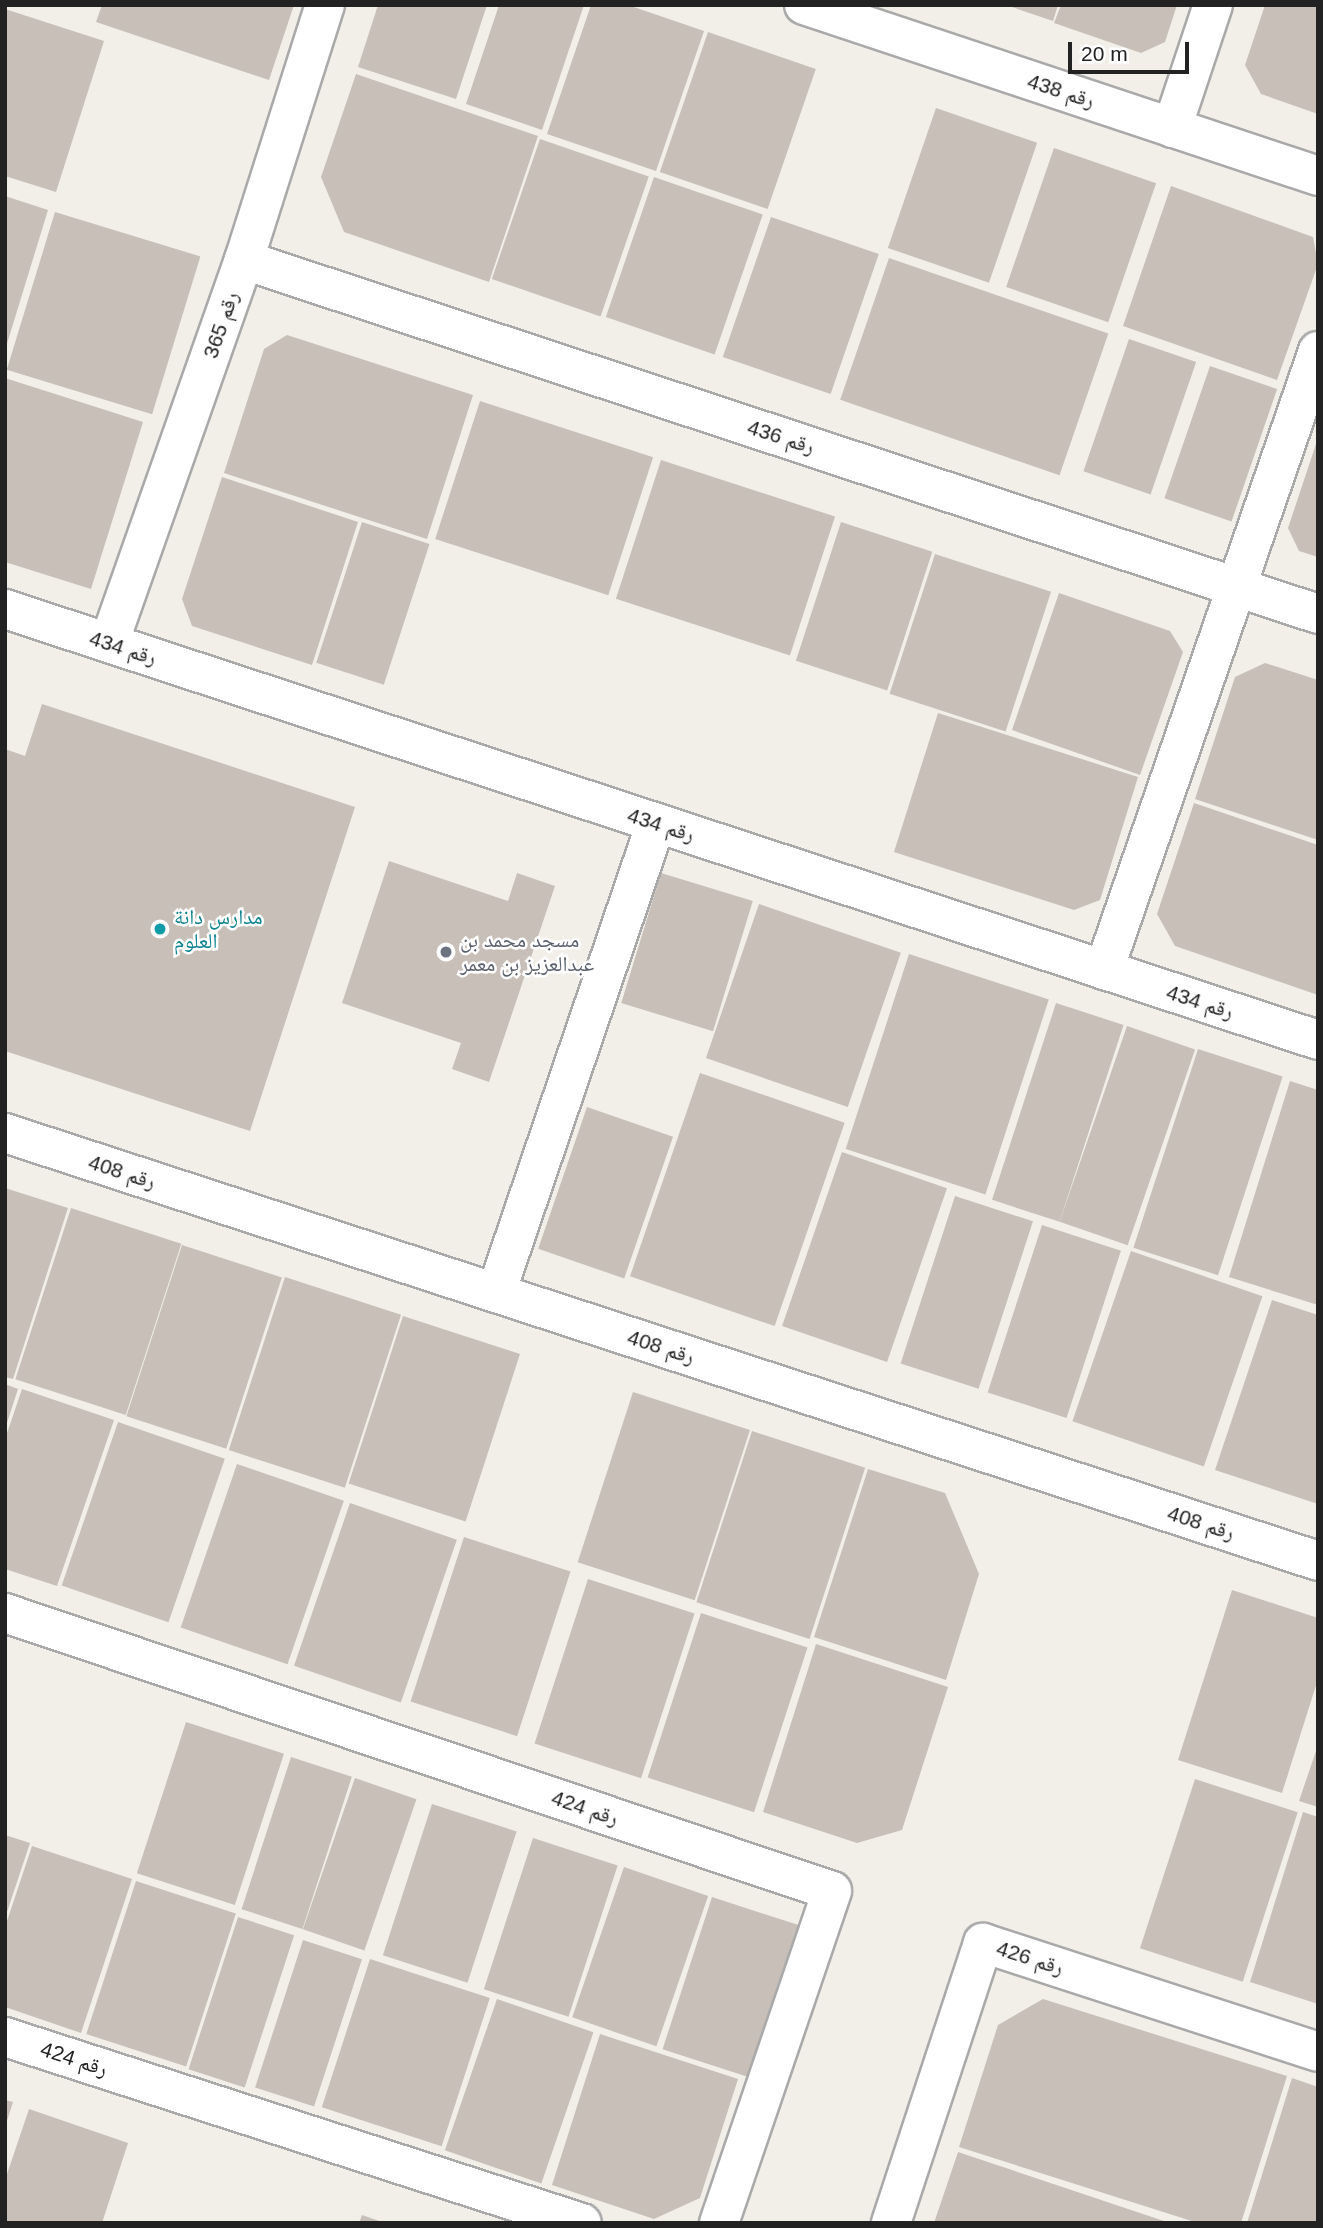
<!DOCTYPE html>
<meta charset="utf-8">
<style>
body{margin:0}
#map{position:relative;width:1323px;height:2228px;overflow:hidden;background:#f2efe9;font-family:Arial,"Noto Naskh Arabic",sans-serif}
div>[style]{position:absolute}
.building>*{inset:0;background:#c7bfb8;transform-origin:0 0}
.roads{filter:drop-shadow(2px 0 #a9a9a9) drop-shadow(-2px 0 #a9a9a9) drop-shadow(0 2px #a9a9a9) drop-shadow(0 -2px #a9a9a9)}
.minor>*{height:38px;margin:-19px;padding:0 19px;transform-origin:19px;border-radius:19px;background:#fff}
.dots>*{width:19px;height:19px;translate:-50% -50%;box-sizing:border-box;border:4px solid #fff;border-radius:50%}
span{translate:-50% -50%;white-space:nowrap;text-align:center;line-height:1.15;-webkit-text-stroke:5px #fff;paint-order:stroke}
.street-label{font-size:21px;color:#222}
.culture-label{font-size:21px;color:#0d838f}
.left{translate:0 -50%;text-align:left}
.worship-label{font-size:21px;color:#5b616d}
.frame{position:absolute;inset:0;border:7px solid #222;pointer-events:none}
.scale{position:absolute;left:1068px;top:42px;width:121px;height:32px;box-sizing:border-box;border:4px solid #222;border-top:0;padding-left:9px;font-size:21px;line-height:24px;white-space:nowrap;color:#222;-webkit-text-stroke:5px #fff;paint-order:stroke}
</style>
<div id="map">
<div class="building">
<i style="clip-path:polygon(102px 5px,294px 5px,269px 80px,96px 22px)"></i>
<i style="clip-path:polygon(378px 5px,487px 5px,456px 99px,358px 67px)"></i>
<i style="clip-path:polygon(499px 5px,584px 5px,542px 130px,466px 104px)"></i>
<i style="clip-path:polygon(591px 5px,628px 5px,704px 31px,656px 171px,547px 134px)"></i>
<i style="clip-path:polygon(1006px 5px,1058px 5px,1053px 21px)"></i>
<i style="clip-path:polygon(1061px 5px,1177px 5px,1165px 42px,1141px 53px,1054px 23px)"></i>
<i style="clip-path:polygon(1265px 5px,1318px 5px,1318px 114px,1261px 94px,1245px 65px)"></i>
<i style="clip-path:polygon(5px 9px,104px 41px,56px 192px,5px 176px)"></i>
<i style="left:708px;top:32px;width:114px;height:148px;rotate:19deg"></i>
<i style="clip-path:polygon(356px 74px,538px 136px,489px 282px,344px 232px,321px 177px)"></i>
<i style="left:936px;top:108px;width:107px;height:148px;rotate:19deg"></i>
<i style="left:540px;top:139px;width:115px;height:148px;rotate:19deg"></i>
<i style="left:1054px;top:148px;width:108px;height:147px;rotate:19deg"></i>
<i style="left:654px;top:177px;width:115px;height:148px;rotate:19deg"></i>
<i style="clip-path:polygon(1171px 186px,1313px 237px,1318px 264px,1277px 380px,1123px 326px)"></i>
<i style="clip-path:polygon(5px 196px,48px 210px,6px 347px,5px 347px)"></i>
<i style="left:55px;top:212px;width:152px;height:165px;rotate:17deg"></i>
<i style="left:771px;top:217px;width:114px;height:148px;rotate:19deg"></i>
<i style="left:889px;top:258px;width:232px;height:150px;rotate:19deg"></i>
<i style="clip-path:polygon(287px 335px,473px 395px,427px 539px,224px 473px,264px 349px)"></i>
<i style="left:1129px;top:339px;width:71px;height:140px;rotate:19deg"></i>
<i style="left:1210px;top:366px;width:71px;height:140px;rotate:19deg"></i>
<i style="clip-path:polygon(5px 378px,143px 422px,91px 589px,5px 562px)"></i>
<i style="left:480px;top:401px;width:182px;height:145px;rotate:18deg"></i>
<i style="clip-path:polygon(1318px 438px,1318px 557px,1299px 551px,1288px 528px)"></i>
<i style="left:661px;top:460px;width:183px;height:146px;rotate:18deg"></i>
<i style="clip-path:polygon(222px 477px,358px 522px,312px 665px,192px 626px,182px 599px)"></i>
<i style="left:362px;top:522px;width:71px;height:148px;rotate:18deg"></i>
<i style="left:841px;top:522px;width:96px;height:146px;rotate:18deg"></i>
<i style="left:935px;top:554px;width:122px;height:147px;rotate:18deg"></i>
<i style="clip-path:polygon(1059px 593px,1170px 631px,1183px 652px,1140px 775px,1012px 730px)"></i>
<i style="clip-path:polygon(1265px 663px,1318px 680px,1318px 840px,1195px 799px,1235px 677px)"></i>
<i style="clip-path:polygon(42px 704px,355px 807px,250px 1131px,5px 1051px,5px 749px,25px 756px)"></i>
<i style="clip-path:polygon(938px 713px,1138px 777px,1100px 900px,1074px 910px,894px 852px)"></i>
<i style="clip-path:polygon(1194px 803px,1318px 845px,1318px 995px,1175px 946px,1157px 914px)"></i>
<i style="clip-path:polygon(389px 861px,508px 901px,517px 873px,555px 886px,489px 1082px,452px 1069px,461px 1043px,342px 1003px)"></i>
<i style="left:661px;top:873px;width:96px;height:136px;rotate:17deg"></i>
<i style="left:759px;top:904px;width:150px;height:163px;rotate:19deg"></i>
<i style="left:909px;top:954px;width:147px;height:205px;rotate:18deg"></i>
<i style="left:1056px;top:1003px;width:71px;height:207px;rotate:18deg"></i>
<i style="left:1127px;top:1026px;width:72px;height:207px;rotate:19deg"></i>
<i style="left:1198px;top:1049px;width:89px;height:209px;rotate:18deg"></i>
<i style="left:700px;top:1073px;width:153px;height:215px;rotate:19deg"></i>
<i style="clip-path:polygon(1290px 1081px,1318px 1090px,1318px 1305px,1229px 1277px)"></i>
<i style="left:587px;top:1107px;width:91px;height:150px;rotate:19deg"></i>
<i style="left:842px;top:1152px;width:111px;height:184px;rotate:19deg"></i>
<i style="clip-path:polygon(5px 1188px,68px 1208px,13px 1379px,5px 1377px)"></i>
<i style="left:955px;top:1196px;width:82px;height:176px;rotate:18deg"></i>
<i style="left:71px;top:1208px;width:116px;height:180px;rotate:18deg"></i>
<i style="left:1042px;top:1225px;width:83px;height:176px;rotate:18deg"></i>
<i style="left:182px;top:1245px;width:105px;height:180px;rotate:18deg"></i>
<i style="left:1131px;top:1251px;width:139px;height:180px;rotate:19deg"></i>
<i style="left:285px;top:1277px;width:122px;height:182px;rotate:18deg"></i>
<i style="clip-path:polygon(1272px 1300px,1318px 1315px,1318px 1504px,1215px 1470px)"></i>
<i style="left:403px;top:1316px;width:123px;height:176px;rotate:18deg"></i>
<i style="clip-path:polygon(5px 1384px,18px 1389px,6px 1426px,5px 1426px)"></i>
<i style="clip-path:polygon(22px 1389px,114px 1420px,57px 1586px,5px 1569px,5px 1439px)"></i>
<i style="left:633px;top:1392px;width:123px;height:179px;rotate:18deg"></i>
<i style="left:118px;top:1422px;width:113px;height:173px;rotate:19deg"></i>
<i style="left:752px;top:1431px;width:119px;height:180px;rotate:18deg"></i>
<i style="left:237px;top:1464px;width:113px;height:173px;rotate:19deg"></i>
<i style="clip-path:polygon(868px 1469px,945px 1493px,979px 1574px,946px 1680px,814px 1637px)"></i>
<i style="left:350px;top:1503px;width:113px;height:172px;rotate:19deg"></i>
<i style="left:464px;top:1537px;width:112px;height:173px;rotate:18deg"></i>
<i style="left:588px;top:1579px;width:112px;height:173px;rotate:18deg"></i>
<i style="clip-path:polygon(1232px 1590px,1318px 1618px,1318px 1679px,1282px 1793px,1178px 1760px)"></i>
<i style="left:701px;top:1613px;width:112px;height:173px;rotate:18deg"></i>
<i style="clip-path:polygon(816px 1644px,948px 1687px,902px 1830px,857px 1843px,763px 1812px)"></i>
<i style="left:186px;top:1722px;width:103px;height:159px;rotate:18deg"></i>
<i style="clip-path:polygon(1318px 1745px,1318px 1807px,1299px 1801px)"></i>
<i style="left:291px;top:1757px;width:64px;height:160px;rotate:18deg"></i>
<i style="left:355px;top:1778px;width:65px;height:160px;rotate:19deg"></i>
<i style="left:1195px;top:1779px;width:108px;height:178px;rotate:18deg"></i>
<i style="left:432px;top:1804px;width:89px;height:159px;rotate:18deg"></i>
<i style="clip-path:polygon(1303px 1812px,1318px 1817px,1318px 2004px,1250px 1982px)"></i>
<i style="clip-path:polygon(5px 1835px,30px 1843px,6px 1915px,5px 1915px)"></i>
<i style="left:533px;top:1838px;width:89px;height:159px;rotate:18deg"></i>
<i style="clip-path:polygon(32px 1846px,132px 1879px,81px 2033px,5px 2007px,5px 1927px)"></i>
<i style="left:624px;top:1867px;width:89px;height:159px;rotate:19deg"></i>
<i style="left:136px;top:1881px;width:105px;height:161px;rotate:18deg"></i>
<i style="left:712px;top:1897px;width:91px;height:160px;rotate:18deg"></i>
<i style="left:238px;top:1917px;width:59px;height:160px;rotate:18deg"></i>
<i style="left:303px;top:1940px;width:62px;height:155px;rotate:18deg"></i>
<i style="left:370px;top:1959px;width:126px;height:156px;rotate:18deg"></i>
<i style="left:497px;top:1999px;width:102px;height:160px;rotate:19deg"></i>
<i style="clip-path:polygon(1043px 1999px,1287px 2076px,1241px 2223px,1198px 2223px,959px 2147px,998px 2025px)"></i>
<i style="clip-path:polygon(600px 2034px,738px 2079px,700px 2198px,654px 2219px,552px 2185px)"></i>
<i style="clip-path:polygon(1292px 2078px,1318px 2087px,1318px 2223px,1247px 2223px)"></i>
<i style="clip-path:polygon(5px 2100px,13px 2102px,6px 2124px,5px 2124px)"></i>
<i style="clip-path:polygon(29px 2109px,128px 2143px,102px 2223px,5px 2223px,5px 2180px)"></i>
<i style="clip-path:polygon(958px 2152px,1167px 2222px,1167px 2223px,934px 2223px)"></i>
<i style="clip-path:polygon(362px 2215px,382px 2222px,382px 2223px,359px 2223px)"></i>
</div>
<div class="roads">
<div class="minor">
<i style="left:804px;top:5px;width:542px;rotate:18.4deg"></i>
<i style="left:1172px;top:128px;width:130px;rotate:-71.6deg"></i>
<i style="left:244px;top:260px;width:1131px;rotate:18.24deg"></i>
<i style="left:5px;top:609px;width:1382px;rotate:18.17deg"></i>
<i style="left:109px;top:643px;width:406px;rotate:-70.6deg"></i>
<i style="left:244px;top:260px;width:268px;rotate:-72.4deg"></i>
<i style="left:1104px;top:970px;width:655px;rotate:-70.93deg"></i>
<i style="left:5px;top:1133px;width:1381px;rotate:18.05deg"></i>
<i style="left:496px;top:1293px;width:496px;rotate:-71.2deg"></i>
<i style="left:5px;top:1613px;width:872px;rotate:18.58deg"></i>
<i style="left:832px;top:1891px;width:351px;rotate:108.8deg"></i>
<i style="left:5px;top:2037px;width:606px;rotate:17.87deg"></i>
<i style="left:891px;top:2223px;width:295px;rotate:-71.8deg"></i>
<i style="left:983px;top:1943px;width:352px;rotate:18deg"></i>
</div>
</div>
<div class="dots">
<i style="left:160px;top:929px;background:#0f9aa8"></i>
<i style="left:446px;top:952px;background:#6b7280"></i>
</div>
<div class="street-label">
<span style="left:1061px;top:91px;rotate:18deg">رقم 438</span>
<span style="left:221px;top:325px;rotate:-71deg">رقم 365</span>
<span style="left:781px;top:437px;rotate:18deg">رقم 436</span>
<span style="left:123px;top:648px;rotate:18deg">رقم 434</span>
<span style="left:661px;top:825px;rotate:18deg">رقم 434</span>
<span style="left:1200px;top:1002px;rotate:18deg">رقم 434</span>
<span style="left:122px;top:1172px;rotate:18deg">رقم 408</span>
<span style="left:661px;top:1347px;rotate:18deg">رقم 408</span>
<span style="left:1201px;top:1523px;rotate:18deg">رقم 408</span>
<span style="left:585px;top:1808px;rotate:19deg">رقم 424</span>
<span style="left:1030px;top:1958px;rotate:18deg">رقم 426</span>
<span style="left:74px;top:2059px;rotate:18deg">رقم 424</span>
</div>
<div class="culture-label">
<span class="left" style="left:174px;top:929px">مدارس دانة<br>العلوم</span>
</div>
<div class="worship-label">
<span class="left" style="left:460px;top:952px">مسجد محمد بن<br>عبدالعزيز بن معمر</span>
</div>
<div class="frame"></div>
<div class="scale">20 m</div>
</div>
